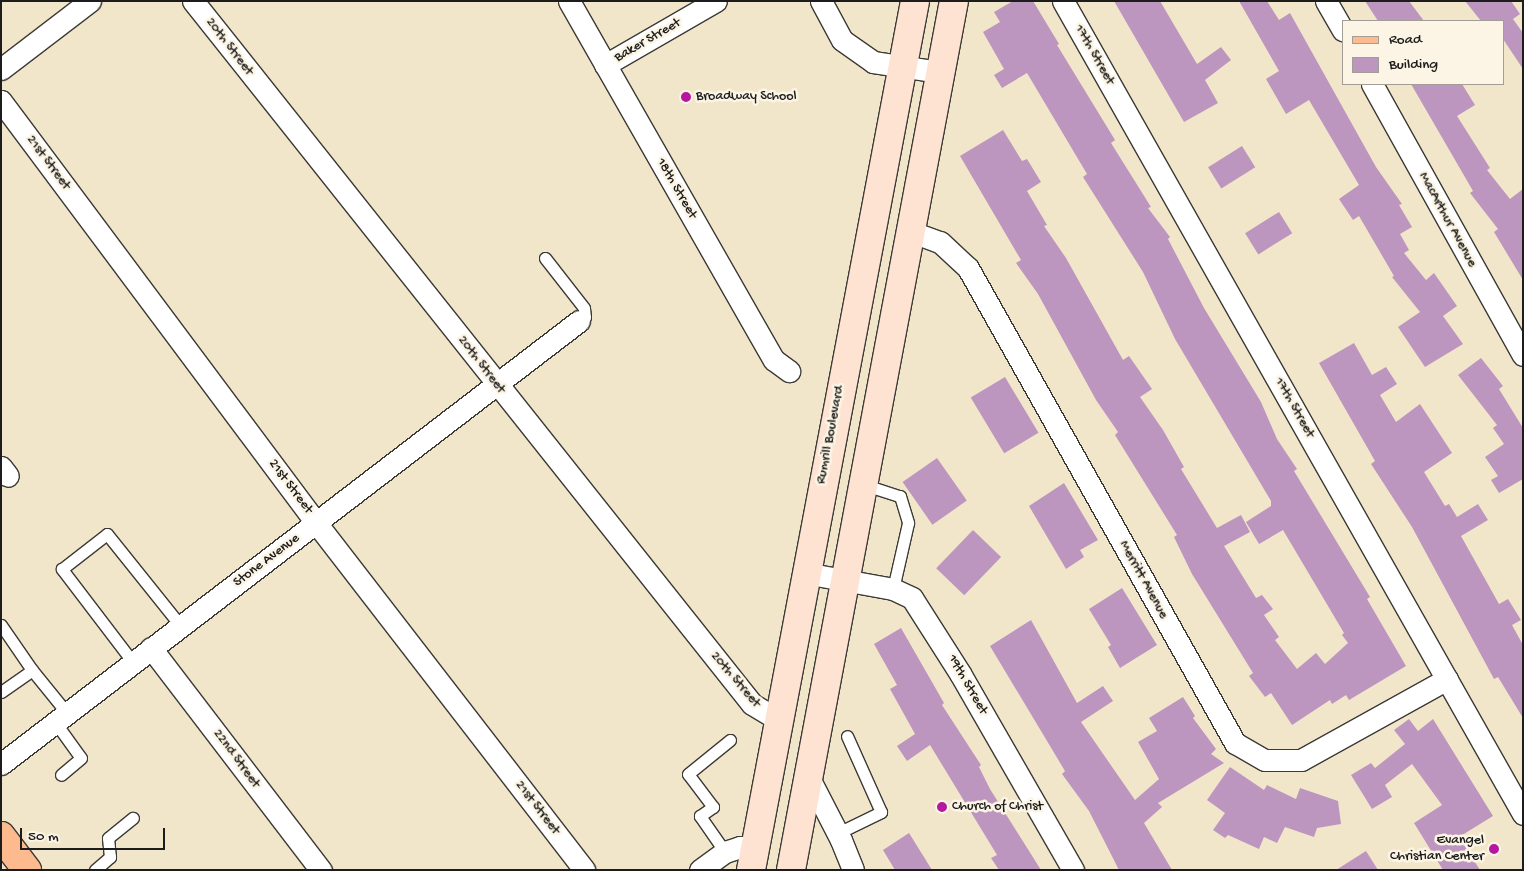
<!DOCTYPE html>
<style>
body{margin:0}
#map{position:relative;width:1524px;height:871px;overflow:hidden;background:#f1e6c9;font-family:"Gochi Hand",sans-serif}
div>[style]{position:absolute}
.building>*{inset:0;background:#bd96c0;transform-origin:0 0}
.roads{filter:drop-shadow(1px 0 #3c3a36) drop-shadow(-1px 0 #3c3a36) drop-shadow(0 1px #3c3a36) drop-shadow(0 -1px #3c3a36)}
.lane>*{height:11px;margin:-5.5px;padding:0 5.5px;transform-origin:5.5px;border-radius:5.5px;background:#fff}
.street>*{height:21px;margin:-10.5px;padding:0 10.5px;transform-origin:10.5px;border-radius:10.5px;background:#fff}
.secondary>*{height:28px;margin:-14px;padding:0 14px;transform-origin:14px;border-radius:14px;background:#fee3d2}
.primary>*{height:28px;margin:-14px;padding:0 14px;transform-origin:14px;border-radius:14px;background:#fcba8e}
.dots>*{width:14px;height:14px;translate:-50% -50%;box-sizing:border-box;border:2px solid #fcf5e5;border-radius:50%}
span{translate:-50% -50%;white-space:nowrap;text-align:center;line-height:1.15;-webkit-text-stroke:5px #fcf5e5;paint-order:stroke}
.street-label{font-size:14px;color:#1c1c1c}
.poi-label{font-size:14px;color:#1c1c1c}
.left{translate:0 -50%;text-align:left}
.right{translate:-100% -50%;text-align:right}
.frame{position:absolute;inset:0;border:2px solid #1c1c1c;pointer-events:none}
.legend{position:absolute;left:1342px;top:20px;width:162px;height:65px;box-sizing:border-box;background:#fcf5e5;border:1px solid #a29e95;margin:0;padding:6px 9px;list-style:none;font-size:15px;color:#1c1c1c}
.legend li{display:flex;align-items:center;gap:10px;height:25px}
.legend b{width:25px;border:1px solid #a29e95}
.scale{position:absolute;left:20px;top:828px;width:145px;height:22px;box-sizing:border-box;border:2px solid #1c1c1c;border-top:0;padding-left:6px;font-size:15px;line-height:18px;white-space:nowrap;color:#1c1c1c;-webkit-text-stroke:4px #fcf5e5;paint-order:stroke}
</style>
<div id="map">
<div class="building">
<i style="clip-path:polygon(1013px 1px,1033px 1px,1059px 44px,1057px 45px,1115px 140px,1111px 143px,1151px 207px,1148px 208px,1170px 237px,1168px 239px,1204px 308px,1261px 402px,1277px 439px,1297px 469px,1294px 471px,1370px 597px,1367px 599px,1406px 666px,1349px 700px,1346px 695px,1332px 704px,1330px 700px,1292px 725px,1271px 693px,1265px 697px,1249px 676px,1253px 673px,1192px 574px,1174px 537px,1177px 535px,1115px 435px,1118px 432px,1096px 400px,1038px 294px,1016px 263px,1021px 260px,960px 156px,1003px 130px,1022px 161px,1027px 159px,1041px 182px,1027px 191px,1047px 225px,1044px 226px,1066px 258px,1123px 360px,1129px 356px,1152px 389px,1140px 397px,1163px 430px,1184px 467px,1181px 469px,1217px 528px,1241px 515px,1250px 532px,1224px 546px,1256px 598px,1262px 595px,1273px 609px,1264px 615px,1279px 637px,1275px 640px,1297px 669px,1316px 653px,1325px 664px,1348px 643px,1342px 635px,1344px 633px,1283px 530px,1259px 544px,1246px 522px,1271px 506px,1271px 501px,1175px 339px,1143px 272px,1083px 177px,1087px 174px,1027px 73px,1002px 88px,994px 75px,1004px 69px,983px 32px,1000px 22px,994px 12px)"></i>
<i style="clip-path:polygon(1114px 1px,1160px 1px,1197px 64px,1221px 47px,1231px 60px,1205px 80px,1218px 103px,1184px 122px)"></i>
<i style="clip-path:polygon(1239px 1px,1267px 1px,1279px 20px,1290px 13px,1376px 167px,1402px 204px,1399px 205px,1412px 227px,1400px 234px,1409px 250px,1404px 253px,1426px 280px,1434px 273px,1457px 306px,1443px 316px,1463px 344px,1425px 367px,1398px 327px,1420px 312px,1392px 277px,1394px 276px,1359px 216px,1353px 220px,1339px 199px,1359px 185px,1309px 100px,1286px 114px,1266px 79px,1279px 71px)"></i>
<i style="clip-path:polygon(1365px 1px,1409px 1px,1424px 21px,1378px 21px)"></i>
<i style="clip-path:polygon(1465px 1px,1511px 1px,1520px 14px,1513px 19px,1523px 33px,1523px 69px,1503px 39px,1503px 21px,1481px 21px)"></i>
<i style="clip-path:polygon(1411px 84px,1462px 84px,1475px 105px,1457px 116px,1490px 168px,1487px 170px,1510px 199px,1523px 189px,1523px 280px,1494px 232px,1498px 229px,1470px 193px,1473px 191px)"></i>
<i style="left:1242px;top:146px;width:25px;height:40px;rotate:58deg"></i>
<i style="left:1279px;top:212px;width:25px;height:40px;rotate:58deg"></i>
<i style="clip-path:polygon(1354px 343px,1372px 375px,1386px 367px,1397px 384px,1380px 395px,1396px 422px,1420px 404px,1452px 453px,1424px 472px,1445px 506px,1449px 504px,1457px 517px,1478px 504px,1488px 520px,1461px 536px,1499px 604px,1508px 599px,1521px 620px,1512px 625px,1523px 645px,1523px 718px,1498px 677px,1494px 679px,1412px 527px,1371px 464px,1375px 461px,1319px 363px)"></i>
<i style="clip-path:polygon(1481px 358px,1503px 386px,1499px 389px,1523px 428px,1523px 479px,1499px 493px,1491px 480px,1498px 476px,1485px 457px,1504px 444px,1493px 428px,1497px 425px,1458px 375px)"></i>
<i style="left:1005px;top:377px;width:65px;height:40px;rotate:59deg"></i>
<i style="left:937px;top:458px;width:52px;height:42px;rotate:55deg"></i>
<i style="clip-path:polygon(1064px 483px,1098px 540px,1080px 550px,1084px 557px,1066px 569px,1029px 506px)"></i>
<i style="left:973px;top:530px;width:39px;height:53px;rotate:44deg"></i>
<i style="clip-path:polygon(1122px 588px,1157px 645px,1120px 668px,1108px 647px,1111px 645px,1089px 609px)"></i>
<i style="clip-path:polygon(1031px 620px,1077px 703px,1103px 686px,1113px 701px,1081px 722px,1135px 800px,1159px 779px,1138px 742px,1157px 731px,1149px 718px,1183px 697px,1195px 716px,1193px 718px,1216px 749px,1211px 754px,1224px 763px,1158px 803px,1162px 807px,1144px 823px,1172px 870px,1119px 870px,1089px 811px,1062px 774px,1065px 771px,990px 646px)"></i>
<i style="clip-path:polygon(901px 628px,944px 703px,942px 705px,981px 765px,979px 767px,990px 789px,1041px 870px,999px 870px,991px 858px,997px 855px,930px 745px,907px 761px,897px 746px,915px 734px,890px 689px,897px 685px,874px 644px)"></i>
<i style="clip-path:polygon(1409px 719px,1418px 731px,1433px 719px,1493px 816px,1459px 837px,1480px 870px,1443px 870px,1414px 823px,1442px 805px,1412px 764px,1385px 785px,1392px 797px,1372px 809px,1351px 775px,1371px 763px,1375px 768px,1405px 744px,1394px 730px)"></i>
<i style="clip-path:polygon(1230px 767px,1264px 790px,1267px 785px,1296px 799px,1300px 788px,1338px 801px,1341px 824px,1317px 828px,1314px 837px,1285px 827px,1277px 843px,1264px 837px,1259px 849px,1228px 835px,1225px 838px,1213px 830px,1225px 813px,1207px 800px)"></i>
<i style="clip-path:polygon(909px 833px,932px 870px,895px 870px,883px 850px)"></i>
<i style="clip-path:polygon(1366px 851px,1378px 870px,1336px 870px)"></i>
</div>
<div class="roads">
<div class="lane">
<i style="left:545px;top:258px;width:63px;rotate:52deg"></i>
<i style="left:584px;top:308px;width:9px;rotate:84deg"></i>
<i style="left:585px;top:317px;width:7px;rotate:146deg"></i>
<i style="left:862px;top:484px;width:40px;rotate:18deg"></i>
<i style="left:900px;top:496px;width:28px;rotate:73deg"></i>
<i style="left:908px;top:523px;width:68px;rotate:102.8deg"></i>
<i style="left:1px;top:625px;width:55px;rotate:55.4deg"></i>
<i style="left:132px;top:661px;width:116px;rotate:-127.3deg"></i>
<i style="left:62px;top:569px;width:57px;rotate:-37.9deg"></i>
<i style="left:107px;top:534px;width:117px;rotate:51.3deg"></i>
<i style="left:1px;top:692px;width:38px;rotate:-35deg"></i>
<i style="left:32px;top:670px;width:55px;rotate:50.9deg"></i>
<i style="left:55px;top:722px;width:44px;rotate:54.2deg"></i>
<i style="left:81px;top:758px;width:26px;rotate:140deg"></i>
<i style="left:838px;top:833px;width:48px;rotate:-26deg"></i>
<i style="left:881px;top:812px;width:83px;rotate:-114.1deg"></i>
<i style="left:725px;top:852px;width:44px;rotate:-124.8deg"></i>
<i style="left:700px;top:816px;width:16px;rotate:-35deg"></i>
<i style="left:713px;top:807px;width:41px;rotate:-127.1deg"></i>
<i style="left:688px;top:774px;width:54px;rotate:-39deg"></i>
<i style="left:95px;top:870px;width:20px;rotate:-41deg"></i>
<i style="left:110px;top:857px;width:19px;rotate:-96deg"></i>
<i style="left:108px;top:838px;width:32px;rotate:-39deg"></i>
</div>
<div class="street">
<i style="left:193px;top:1px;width:898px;rotate:51.51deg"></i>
<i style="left:752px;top:704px;width:29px;rotate:31deg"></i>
<i style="left:569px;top:1px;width:413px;rotate:60.3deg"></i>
<i style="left:774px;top:360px;width:19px;rotate:36deg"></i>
<i style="left:821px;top:1px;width:44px;rotate:61.7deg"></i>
<i style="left:842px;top:40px;width:38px;rotate:35deg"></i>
<i style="left:873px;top:62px;width:68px;rotate:8.5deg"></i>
<i style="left:1063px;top:1px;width:934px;rotate:60.5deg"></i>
<i style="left:1326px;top:1px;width:34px;rotate:60deg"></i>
<i style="left:605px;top:65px;width:128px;rotate:-30deg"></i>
<i style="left:1px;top:69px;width:112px;rotate:-37.4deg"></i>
<i style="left:1372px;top:84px;width:310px;rotate:60.9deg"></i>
<i style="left:1px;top:101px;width:528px;rotate:53.24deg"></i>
<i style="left:317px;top:524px;width:437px;rotate:52.3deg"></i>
<i style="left:912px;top:232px;width:30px;rotate:20deg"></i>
<i style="left:940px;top:242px;width:38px;rotate:43deg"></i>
<i style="left:968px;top:268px;width:545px;rotate:60.66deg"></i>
<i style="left:1235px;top:743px;width:34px;rotate:30deg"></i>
<i style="left:1265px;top:760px;width:36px"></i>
<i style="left:1301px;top:760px;width:167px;rotate:-29deg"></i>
<i style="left:1px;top:467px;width:11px;rotate:52deg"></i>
<i style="left:805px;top:573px;width:89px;rotate:10.3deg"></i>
<i style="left:893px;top:589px;width:21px;rotate:25deg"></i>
<i style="left:912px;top:598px;width:91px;rotate:57.5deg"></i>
<i style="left:961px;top:675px;width:225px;rotate:60.1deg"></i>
<i style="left:151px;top:648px;width:280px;rotate:52.6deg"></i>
<i style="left:1px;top:764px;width:728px;rotate:-37.47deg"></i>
<i style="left:809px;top:778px;width:70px;rotate:62.7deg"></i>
<i style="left:841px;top:840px;width:32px;rotate:68deg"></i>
<i style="left:700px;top:870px;width:31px;rotate:-36deg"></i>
<i style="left:725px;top:852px;width:16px;rotate:-18deg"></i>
<i style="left:740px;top:847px;width:14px;rotate:8deg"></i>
</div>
<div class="secondary">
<i style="left:751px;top:870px;width:884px;rotate:-79.31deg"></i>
<i style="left:791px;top:870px;width:884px;rotate:-79.38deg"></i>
</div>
<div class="primary">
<i style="left:1px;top:836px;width:43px;rotate:52.6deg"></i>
</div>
</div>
<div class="dots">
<i style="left:686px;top:97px;background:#b5179e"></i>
<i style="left:942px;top:807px;background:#b5179e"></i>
<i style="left:1494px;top:849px;background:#b5179e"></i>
</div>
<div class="street-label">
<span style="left:648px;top:41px;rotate:-30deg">Baker Street</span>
<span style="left:229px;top:47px;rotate:52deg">20th Street</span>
<span style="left:1094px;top:55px;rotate:60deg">17th Street</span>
<span style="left:48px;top:163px;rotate:53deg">21st Street</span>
<span style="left:676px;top:189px;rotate:60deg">18th Street</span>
<span style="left:1447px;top:220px;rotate:61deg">MacArthur Avenue</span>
<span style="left:481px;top:365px;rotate:52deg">20th Street</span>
<span style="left:1294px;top:408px;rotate:60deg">17th Street</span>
<span style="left:831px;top:435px;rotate:-79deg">Rumrill Boulevard</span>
<span style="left:290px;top:487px;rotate:53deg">21st Street</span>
<span style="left:267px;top:561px;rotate:-37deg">Stone Avenue</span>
<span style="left:1143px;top:580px;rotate:61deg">Merritt Avenue</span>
<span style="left:735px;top:680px;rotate:49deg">20th Street</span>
<span style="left:967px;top:685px;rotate:60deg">19th Street</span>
<span style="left:236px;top:759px;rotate:53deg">22nd Street</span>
<span style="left:537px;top:808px;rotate:52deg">21st Street</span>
</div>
<div class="poi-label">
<span class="left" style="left:696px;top:97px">Broadway School</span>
<span class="left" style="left:952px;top:807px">Church of Christ</span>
<span class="right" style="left:1484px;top:849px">Evangel<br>Christian Center</span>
</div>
<div class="frame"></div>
<ul class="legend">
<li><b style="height:6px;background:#fcba8e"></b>Road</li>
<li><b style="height:14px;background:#bd96c0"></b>Building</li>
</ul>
<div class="scale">50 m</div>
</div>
